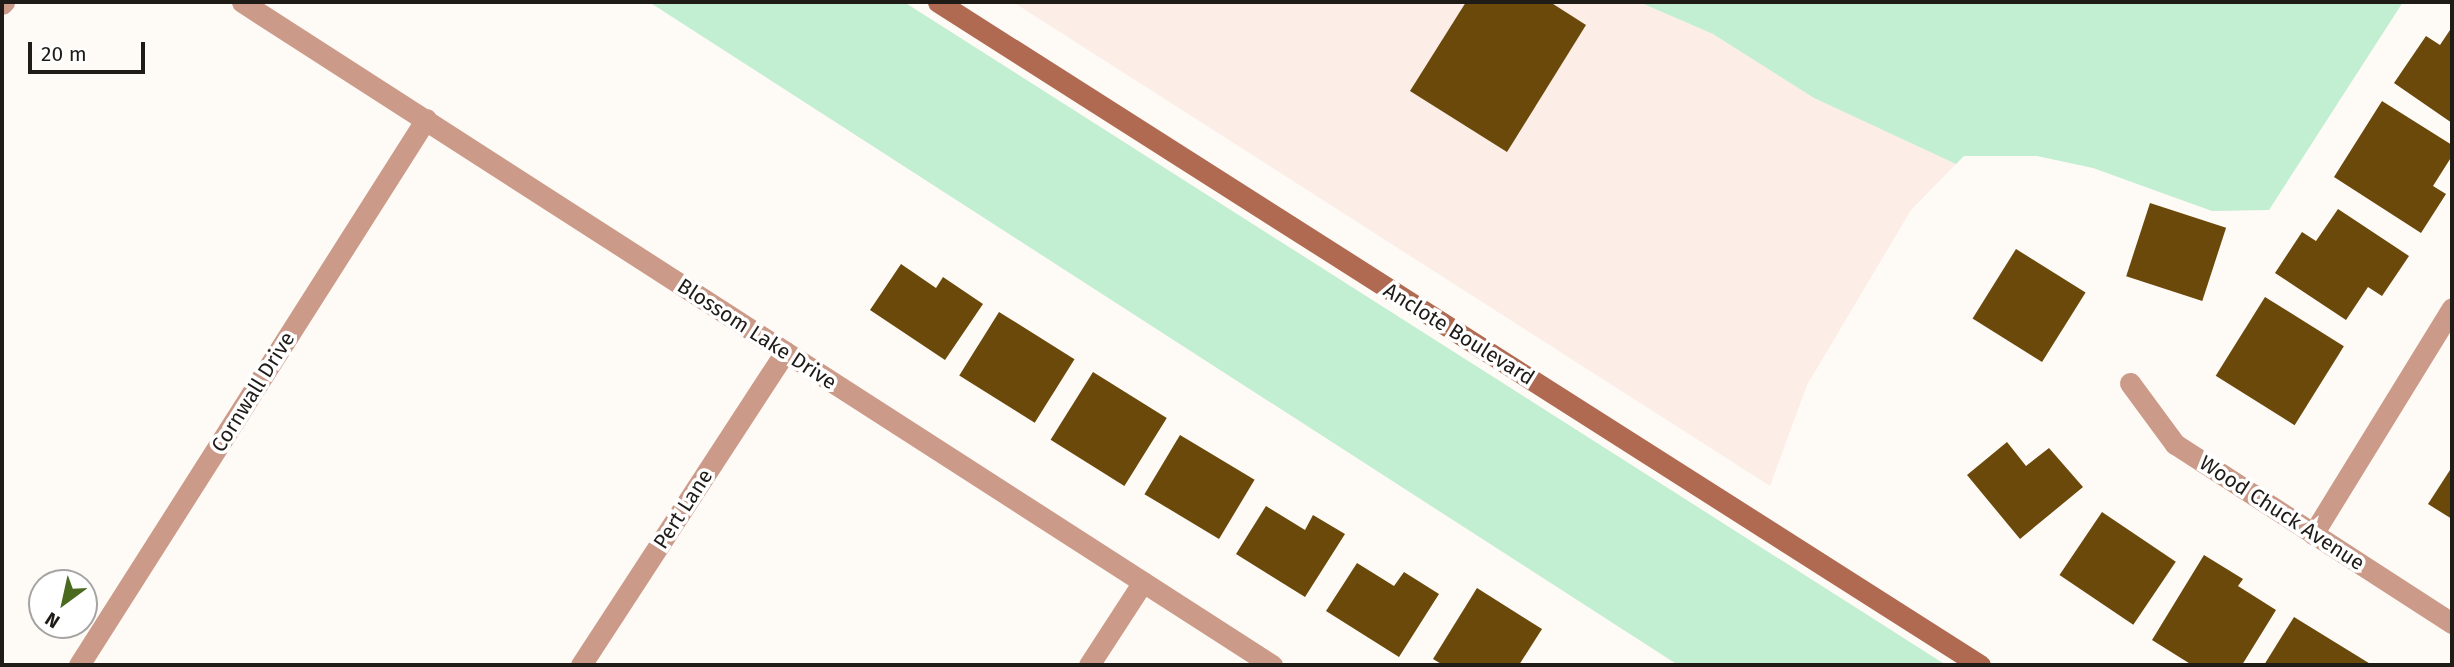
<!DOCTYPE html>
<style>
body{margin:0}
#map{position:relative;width:2454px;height:667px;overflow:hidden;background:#fefaf6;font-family:"Fira Sans",sans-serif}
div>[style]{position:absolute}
.industrial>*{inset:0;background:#fceee7}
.green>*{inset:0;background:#c2eed1}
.building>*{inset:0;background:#6a490b;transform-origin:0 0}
.street>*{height:21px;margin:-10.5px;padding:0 10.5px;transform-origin:10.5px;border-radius:10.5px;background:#cc9a89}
.secondary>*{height:21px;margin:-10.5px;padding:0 10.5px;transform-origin:10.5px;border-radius:10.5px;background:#b16a52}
span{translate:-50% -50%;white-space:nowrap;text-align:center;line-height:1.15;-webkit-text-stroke:7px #fff;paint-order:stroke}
.street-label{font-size:21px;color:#1f1c18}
.frame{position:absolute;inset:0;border:4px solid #1f1c18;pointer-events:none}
.north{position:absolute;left:28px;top:569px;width:70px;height:70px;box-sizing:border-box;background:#fff;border:2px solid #a5a4a3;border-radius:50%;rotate:213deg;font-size:19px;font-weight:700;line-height:28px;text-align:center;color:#1f1c18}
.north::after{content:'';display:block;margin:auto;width:24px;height:32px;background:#4a6a1f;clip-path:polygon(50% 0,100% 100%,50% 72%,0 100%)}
.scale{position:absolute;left:28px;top:42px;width:117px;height:32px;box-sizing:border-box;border:4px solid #1f1c18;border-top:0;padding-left:9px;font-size:21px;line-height:24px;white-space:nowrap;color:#1f1c18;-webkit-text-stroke:5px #fff;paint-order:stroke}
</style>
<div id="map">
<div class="industrial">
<i style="clip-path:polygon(1013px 2px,1639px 2px,1713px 34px,1814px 98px,1956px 164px,1911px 210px,1807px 385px,1770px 486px)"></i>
</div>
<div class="green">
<i style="clip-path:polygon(649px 2px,904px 2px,1946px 665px,1678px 665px)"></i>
<i style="clip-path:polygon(1639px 2px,2403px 2px,2269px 210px,2212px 211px,2093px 168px,2037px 156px,1964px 156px,1956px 164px,1814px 98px,1713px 34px)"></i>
</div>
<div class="building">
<i style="clip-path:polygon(1466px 2px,1550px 2px,1586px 25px,1507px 152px,1410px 91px)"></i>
<i style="clip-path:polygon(2452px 27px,2452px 123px,2394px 83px,2426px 36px,2440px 45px)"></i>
<i style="clip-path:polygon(2382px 101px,2452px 145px,2452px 156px,2433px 186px,2446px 194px,2421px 233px,2334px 177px)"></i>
<i style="left:2150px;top:203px;width:80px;height:77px;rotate:18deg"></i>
<i style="clip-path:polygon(2338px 209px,2409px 256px,2382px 296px,2368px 287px,2346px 320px,2275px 273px,2302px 232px,2316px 241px)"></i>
<i style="left:2016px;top:249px;width:82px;height:82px;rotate:32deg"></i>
<i style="clip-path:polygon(901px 264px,936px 288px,943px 277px,983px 304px,945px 360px,870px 310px)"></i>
<i style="left:2265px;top:297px;width:93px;height:93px;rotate:32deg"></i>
<i style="left:999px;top:312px;width:89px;height:75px;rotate:32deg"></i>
<i style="left:1093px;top:372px;width:87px;height:80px;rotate:32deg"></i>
<i style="left:1180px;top:435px;width:87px;height:69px;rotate:31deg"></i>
<i style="clip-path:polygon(2007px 442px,2026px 466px,2049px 448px,2083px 487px,2020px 539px,1967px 475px)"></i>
<i style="clip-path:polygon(2452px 467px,2452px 519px,2428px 504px)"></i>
<i style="clip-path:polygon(1266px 506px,1305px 530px,1313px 515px,1345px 534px,1305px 597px,1236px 554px)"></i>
<i style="left:2102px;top:512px;width:89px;height:76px;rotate:34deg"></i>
<i style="clip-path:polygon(2204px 555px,2243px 579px,2238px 586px,2276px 610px,2242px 665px,2192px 665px,2152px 640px)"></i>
<i style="clip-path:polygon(1357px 563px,1394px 586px,1404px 572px,1439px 594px,1399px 657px,1326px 611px)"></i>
<i style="clip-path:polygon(1477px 588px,1542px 629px,1519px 665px,1443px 665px,1433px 659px)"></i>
<i style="clip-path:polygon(2294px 617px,2372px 665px,2264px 665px)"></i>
</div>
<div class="street">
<i style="left:242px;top:2px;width:1225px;rotate:32.77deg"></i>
<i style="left:2px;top:4px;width:3px;rotate:-45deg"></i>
<i style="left:2130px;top:383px;width:76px;rotate:53.6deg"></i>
<i style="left:2175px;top:444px;width:330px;rotate:32.9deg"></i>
<i style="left:2313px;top:534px;width:265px;rotate:-58.4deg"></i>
<i style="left:79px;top:665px;width:647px;rotate:-57.56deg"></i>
<i style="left:581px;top:665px;width:374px;rotate:-56.9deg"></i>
<i style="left:1089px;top:665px;width:99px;rotate:-57deg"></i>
</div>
<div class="secondary">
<i style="left:938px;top:2px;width:1235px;rotate:32.47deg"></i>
</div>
<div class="street-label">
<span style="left:757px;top:334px;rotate:33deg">Blossom Lake Drive</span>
<span style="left:1459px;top:334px;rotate:32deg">Anclote Boulevard</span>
<span style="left:253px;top:392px;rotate:-58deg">Cornwall Drive</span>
<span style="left:683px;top:509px;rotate:-57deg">Pert Lane</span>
<span style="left:2282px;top:513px;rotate:33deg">Wood Chuck Avenue</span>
</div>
<div class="frame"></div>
<div class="north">N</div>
<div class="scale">20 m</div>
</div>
